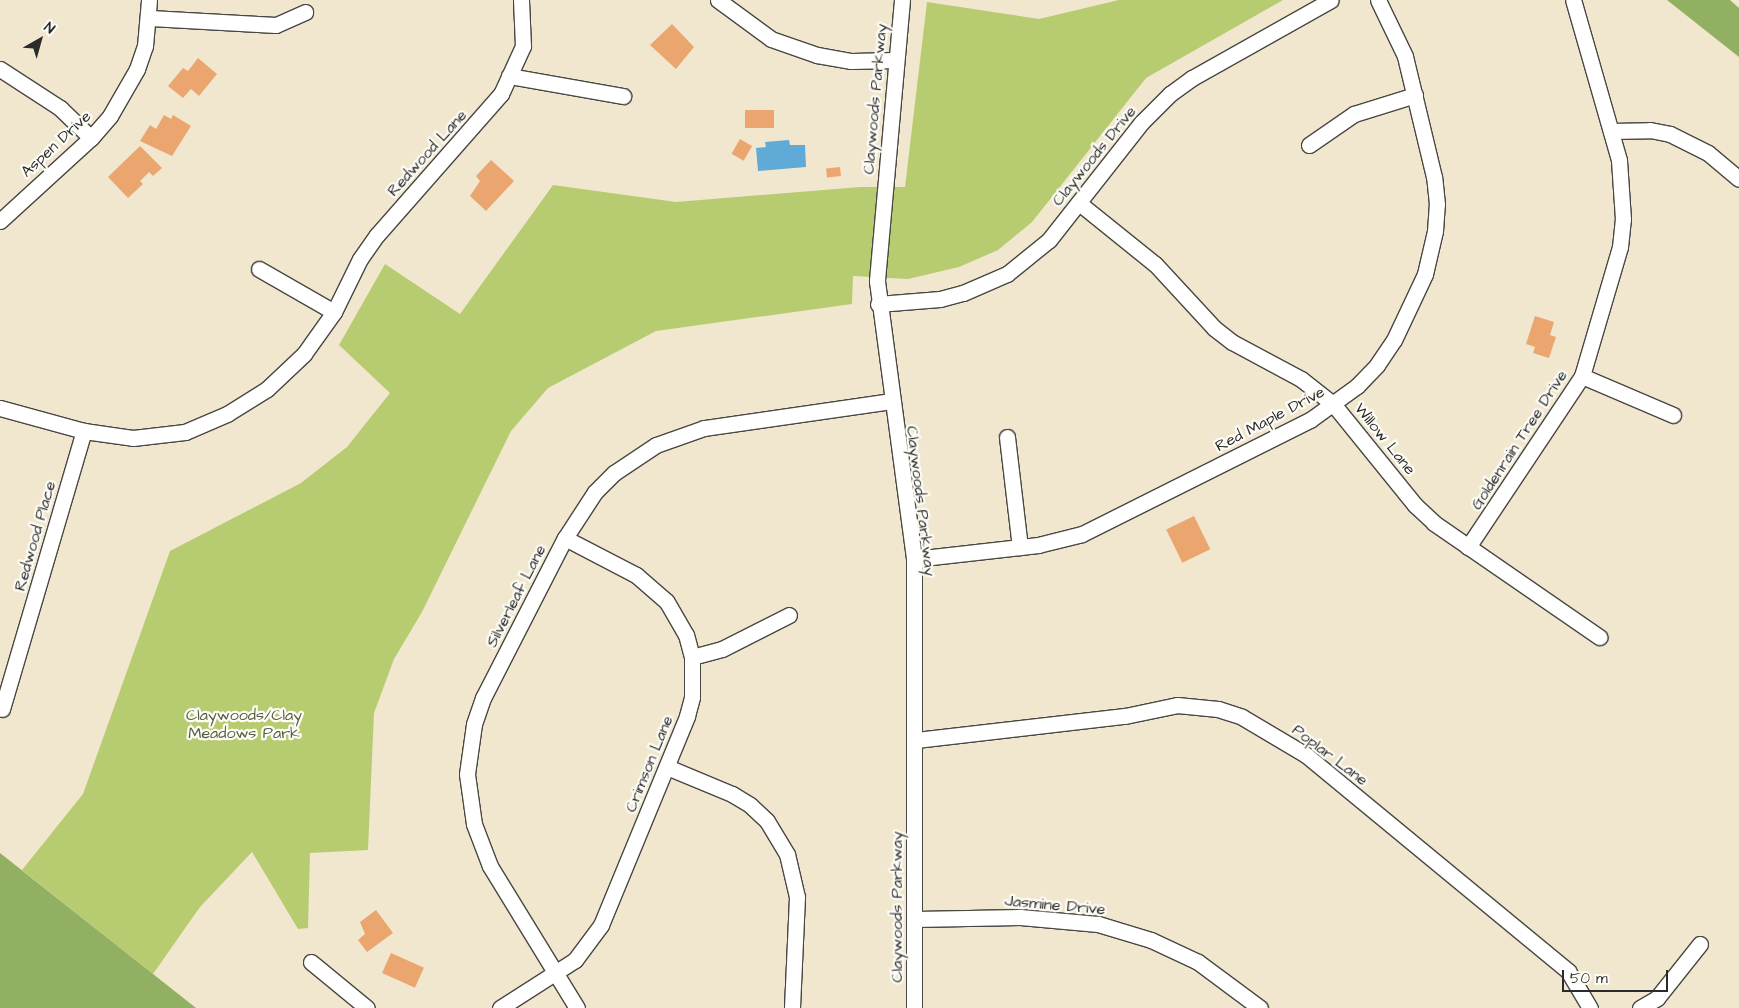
<!DOCTYPE html>
<style>
body{margin:0}
#map{position:relative;width:1739px;height:1008px;overflow:hidden;background:#f1e7ce;font-family:"Architects Daughter",sans-serif}
div>[style]{position:absolute}
.green>*{inset:0;background:#b7cc70}
.forest>*{inset:0;background:#91b062}
.water>*{inset:0;background:#60aad8}
.building>*{inset:0;background:#eaa66e;transform-origin:0 0}
.roads{filter:drop-shadow(1px 0 #494743) drop-shadow(-1px 0 #494743) drop-shadow(0 1px #494743) drop-shadow(0 -1px #494743)}
.minor>*{height:15px;margin:-7.5px;padding:0 7.5px;transform-origin:7.5px;border-radius:7.5px;background:#fff}
span{translate:-50% -50%;white-space:nowrap;text-align:center;line-height:1.15;-webkit-text-stroke:4.5px #fdfcf7;paint-order:stroke}
.street-label{font-size:16px;color:#2b2b2b}
.park-label{font-size:16px;color:#555b40}
.north{position:absolute;left:15px;top:15px;width:50px;height:50px;-webkit-text-stroke:4px #fdfcf7;paint-order:stroke;rotate:38deg;font-size:14px;font-weight:700;line-height:20px;text-align:center;color:#2b2b2b}
.north::after{content:'';display:block;margin:auto;width:18px;height:22px;background:#2b2b2b;clip-path:polygon(50% 0,100% 100%,50% 72%,0 100%)}
.scale{position:absolute;left:1562px;top:970px;width:106px;height:22px;box-sizing:border-box;border:2px solid #2b2b2b;border-top:0;padding-left:6px;font-size:15px;line-height:18px;white-space:nowrap;color:#2b2b2b;-webkit-text-stroke:4px #fdfcf7;paint-order:stroke}
</style>
<div id="map">
<div class="green">
<i style="clip-path:polygon(1119px 0,1283px 0,1146px 78px,1032px 222px,998px 250px,959px 267px,908px 279px,853px 276px,852px 304px,656px 331px,548px 388px,511px 431px,422px 612px,394px 659px,374px 713px,368px 850px,310px 853px,308px 928px,298px 929px,252px 852px,200px 907px,153px 974px,22px 870px,83px 794px,170px 551px,301px 483px,347px 447px,390px 393px,339px 345px,385px 264px,460px 314px,553px 185px,676px 202px,860px 187px,905px 187px,927px 2px,1039px 19px)"></i>
</div>
<div class="forest">
<i style="clip-path:polygon(1667px 0,1730px 0,1739px 8px,1739px 57px)"></i>
<i style="clip-path:polygon(0 853px,153px 974px,196px 1008px,0 1008px)"></i>
</div>
<div class="water">
<i style="clip-path:polygon(789px 140px,790px 145px,805px 145px,806px 167px,758px 171px,756px 148px,766px 147px,765px 142px)"></i>
</div>
<div class="building">
<i style="clip-path:polygon(672px 24px,694px 47px,676px 69px,650px 45px)"></i>
<i style="clip-path:polygon(198px 58px,217px 74px,199px 96px,191px 89px,183px 98px,168px 86px,183px 68px,188px 71px)"></i>
<i style="left:745px;top:110px;width:29px;height:18px"></i>
<i style="clip-path:polygon(164px 115px,171px 119px,173px 115px,191px 126px,172px 156px,140px 141px,150px 125px,156px 129px)"></i>
<i style="left:740px;top:139px;width:14px;height:17px;rotate:30deg"></i>
<i style="clip-path:polygon(140px 146px,162px 168px,153px 176px,149px 172px,140px 181px,143px 184px,128px 198px,108px 177px)"></i>
<i style="clip-path:polygon(491px 160px,514px 181px,486px 211px,470px 196px,480px 181px,476px 176px)"></i>
<i style="left:840px;top:167px;width:9px;height:14px;rotate:84deg"></i>
<i style="clip-path:polygon(1535px 316px,1554px 322px,1550px 335px,1556px 337px,1549px 358px,1533px 353px,1535px 347px,1526px 344px)"></i>
<i style="left:1194px;top:516px;width:37px;height:31px;rotate:64deg"></i>
<i style="clip-path:polygon(376px 910px,393px 933px,367px 952px,358px 940px,365px 934px,360px 922px)"></i>
<i style="left:391px;top:953px;width:36px;height:22px;rotate:24deg"></i>
</div>
<div class="roads">
<div class="minor">
<i style="left:718px;top:0;width:66px;rotate:36.3deg"></i>
<i style="left:771px;top:39px;width:49px;rotate:19.2deg"></i>
<i style="left:817px;top:55px;width:35px;rotate:10deg"></i>
<i style="left:851px;top:61px;width:45px;rotate:-1.3deg"></i>
<i style="left:902px;top:0;width:282px;rotate:95.1deg"></i>
<i style="left:877px;top:281px;width:280px;rotate:82.4deg"></i>
<i style="left:914px;top:559px;width:449px;rotate:90deg"></i>
<i style="left:150px;top:18px;width:126px;rotate:3.2deg"></i>
<i style="left:276px;top:25px;width:32px;rotate:-24deg"></i>
<i style="left:0;top:69px;width:72px;rotate:33deg"></i>
<i style="left:60px;top:108px;width:43px;rotate:44.1deg"></i>
<i style="left:509px;top:76px;width:116px;rotate:10deg"></i>
<i style="left:1611px;top:131px;width:39px;rotate:-1deg"></i>
<i style="left:1650px;top:130px;width:20px;rotate:11deg"></i>
<i style="left:1670px;top:134px;width:42px;rotate:26.6deg"></i>
<i style="left:1708px;top:153px;width:40px;rotate:40deg"></i>
<i style="left:1309px;top:145px;width:55px;rotate:-34.6deg"></i>
<i style="left:1354px;top:114px;width:64px;rotate:-17.3deg"></i>
<i style="left:1079px;top:203px;width:97px;rotate:38.8deg"></i>
<i style="left:1155px;top:264px;width:87px;rotate:47.3deg"></i>
<i style="left:1214px;top:328px;width:23px;rotate:38deg"></i>
<i style="left:1232px;top:342px;width:78px;rotate:28.2deg"></i>
<i style="left:1301px;top:379px;width:42px;rotate:38.2deg"></i>
<i style="left:1334px;top:405px;width:129px;rotate:51deg"></i>
<i style="left:1415px;top:505px;width:26px;rotate:43deg"></i>
<i style="left:1434px;top:523px;width:201px;rotate:34.6deg"></i>
<i style="left:0;top:221px;width:123px;rotate:-42.4deg"></i>
<i style="left:91px;top:138px;width:29px;rotate:-49deg"></i>
<i style="left:110px;top:116px;width:54px;rotate:-60.1deg"></i>
<i style="left:137px;top:69px;width:24px;rotate:-71deg"></i>
<i style="left:145px;top:46px;width:46px;rotate:-85deg"></i>
<i style="left:259px;top:269px;width:86px;rotate:29.8deg"></i>
<i style="left:878px;top:304px;width:62px;rotate:-4.6deg"></i>
<i style="left:940px;top:299px;width:24px;rotate:-15deg"></i>
<i style="left:963px;top:293px;width:48px;rotate:-23.4deg"></i>
<i style="left:1007px;top:274px;width:54px;rotate:-39deg"></i>
<i style="left:1049px;top:240px;width:150px;rotate:-51.8deg"></i>
<i style="left:1142px;top:122px;width:40px;rotate:-45deg"></i>
<i style="left:1170px;top:94px;width:27px;rotate:-36deg"></i>
<i style="left:1192px;top:78px;width:159px;rotate:-29.3deg"></i>
<i style="left:1582px;top:376px;width:99px;rotate:23.2deg"></i>
<i style="left:0;top:408px;width:87px;rotate:15.3deg"></i>
<i style="left:84px;top:431px;width:49px;rotate:8.1deg"></i>
<i style="left:133px;top:438px;width:52px;rotate:-6.6deg"></i>
<i style="left:185px;top:432px;width:46px;rotate:-23.2deg"></i>
<i style="left:227px;top:414px;width:47px;rotate:-32deg"></i>
<i style="left:267px;top:389px;width:51px;rotate:-43.4deg"></i>
<i style="left:304px;top:354px;width:52px;rotate:-54.5deg"></i>
<i style="left:334px;top:312px;width:59px;rotate:-63.9deg"></i>
<i style="left:360px;top:259px;width:29px;rotate:-55deg"></i>
<i style="left:377px;top:235px;width:188px;rotate:-48.7deg"></i>
<i style="left:501px;top:94px;width:53px;rotate:-65.4deg"></i>
<i style="left:523px;top:46px;width:46px;rotate:-92.5deg"></i>
<i style="left:1007px;top:437px;width:111px;rotate:83.3deg"></i>
<i style="left:1468px;top:547px;width:206px;rotate:-56.3deg"></i>
<i style="left:1582px;top:376px;width:134px;rotate:-73.6deg"></i>
<i style="left:1620px;top:247px;width:28px;rotate:-84deg"></i>
<i style="left:1623px;top:219px;width:59px;rotate:-93.9deg"></i>
<i style="left:1619px;top:160px;width:166px;rotate:-106deg"></i>
<i style="left:914px;top:559px;width:125px;rotate:-6.4deg"></i>
<i style="left:1038px;top:545px;width:45px;rotate:-14deg"></i>
<i style="left:1082px;top:534px;width:255px;rotate:-26.6deg"></i>
<i style="left:1310px;top:420px;width:58px;rotate:-35.9deg"></i>
<i style="left:1357px;top:386px;width:29px;rotate:-46deg"></i>
<i style="left:1377px;top:365px;width:30px;rotate:-56deg"></i>
<i style="left:1394px;top:340px;width:73px;rotate:-64.8deg"></i>
<i style="left:1425px;top:274px;width:44px;rotate:-76.9deg"></i>
<i style="left:1435px;top:231px;width:27px;rotate:-86deg"></i>
<i style="left:1437px;top:204px;width:27px;rotate:-96deg"></i>
<i style="left:1434px;top:177px;width:124px;rotate:-103.5deg"></i>
<i style="left:1405px;top:56px;width:62px;rotate:-115.7deg"></i>
<i style="left:692px;top:657px;width:31px;rotate:-15deg"></i>
<i style="left:722px;top:649px;width:75px;rotate:-26.9deg"></i>
<i style="left:2px;top:709px;width:290px;rotate:-73.6deg"></i>
<i style="left:916px;top:740px;width:210px;rotate:-6.6deg"></i>
<i style="left:1125px;top:716px;width:53px;rotate:-11.9deg"></i>
<i style="left:1177px;top:705px;width:41px;rotate:5.6deg"></i>
<i style="left:1218px;top:709px;width:25px;rotate:18deg"></i>
<i style="left:1242px;top:717px;width:74px;rotate:30.7deg"></i>
<i style="left:1306px;top:755px;width:340px;rotate:39.5deg"></i>
<i style="left:1568px;top:971px;width:43px;rotate:59.3deg"></i>
<i style="left:667px;top:767px;width:70px;rotate:22.6deg"></i>
<i style="left:732px;top:794px;width:21px;rotate:31deg"></i>
<i style="left:750px;top:805px;width:23px;rotate:43deg"></i>
<i style="left:767px;top:821px;width:39px;rotate:59deg"></i>
<i style="left:787px;top:854px;width:44px;rotate:76.9deg"></i>
<i style="left:797px;top:897px;width:111px;rotate:92.6deg"></i>
<i style="left:915px;top:919px;width:105px;rotate:-1.1deg"></i>
<i style="left:1020px;top:917px;width:78px;rotate:5.1deg"></i>
<i style="left:1098px;top:924px;width:55px;rotate:16.8deg"></i>
<i style="left:1151px;top:940px;width:52px;rotate:25.1deg"></i>
<i style="left:1198px;top:962px;width:77px;rotate:36.6deg"></i>
<i style="left:311px;top:962px;width:72px;rotate:39.4deg"></i>
<i style="left:500px;top:1008px;width:89px;rotate:-32.6deg"></i>
<i style="left:575px;top:960px;width:44px;rotate:-53.4deg"></i>
<i style="left:601px;top:925px;width:226px;rotate:-67.6deg"></i>
<i style="left:687px;top:716px;width:20px;rotate:-75deg"></i>
<i style="left:692px;top:697px;width:40px;rotate:-90deg"></i>
<i style="left:692px;top:657px;width:23px;rotate:-105deg"></i>
<i style="left:686px;top:635px;width:39px;rotate:-120deg"></i>
<i style="left:666px;top:601px;width:40px;rotate:-139deg"></i>
<i style="left:636px;top:575px;width:80px;rotate:-152.5deg"></i>
<i style="left:577px;top:1008px;width:167px;rotate:-121.5deg"></i>
<i style="left:490px;top:866px;width:45px;rotate:-110.9deg"></i>
<i style="left:474px;top:824px;width:50px;rotate:-98deg"></i>
<i style="left:467px;top:774px;width:50px;rotate:-82deg"></i>
<i style="left:474px;top:724px;width:28px;rotate:-71deg"></i>
<i style="left:483px;top:698px;width:180px;rotate:-62.9deg"></i>
<i style="left:565px;top:538px;width:55px;rotate:-56.9deg"></i>
<i style="left:595px;top:492px;width:27px;rotate:-45deg"></i>
<i style="left:614px;top:473px;width:50px;rotate:-33.7deg"></i>
<i style="left:656px;top:445px;width:51px;rotate:-19.5deg"></i>
<i style="left:704px;top:428px;width:189px;rotate:-8.2deg"></i>
<i style="left:1640px;top:1008px;width:20px;rotate:-30deg"></i>
<i style="left:1657px;top:998px;width:69px;rotate:-51.5deg"></i>
</div>
</div>
<div class="street-label">
<span style="left:875px;top:99px;rotate:-85deg">Claywoods Parkway</span>
<span style="left:56px;top:144px;rotate:-43deg">Aspen Drive</span>
<span style="left:427px;top:153px;rotate:-48deg">Redwood Lane</span>
<span style="left:1094px;top:156px;rotate:-51deg">Claywoods Drive</span>
<span style="left:1270px;top:419px;rotate:-28deg">Red Maple Drive</span>
<span style="left:1385px;top:439px;rotate:51deg">Willow Lane</span>
<span style="left:1519px;top:440px;rotate:-57deg">Goldenrain Tree Drive</span>
<span style="left:921px;top:501px;rotate:83deg">Claywoods Parkway</span>
<span style="left:35px;top:536px;rotate:-74deg">Redwood Place</span>
<span style="left:516px;top:596px;rotate:-63deg">Silverleaf Lane</span>
<span style="left:1330px;top:755px;rotate:37deg">Poplar Lane</span>
<span style="left:649px;top:764px;rotate:-68deg">Crimson Lane</span>
<span style="left:1055px;top:905px;rotate:5deg">Jasmine Drive</span>
<span style="left:897px;top:907px;rotate:-90deg">Claywoods Parkway</span>
</div>
<div class="park-label">
<span style="left:244px;top:724px">Claywoods/Clay<br>Meadows Park</span>
</div>
<div class="north">N</div>
<div class="scale">50 m</div>
</div>
